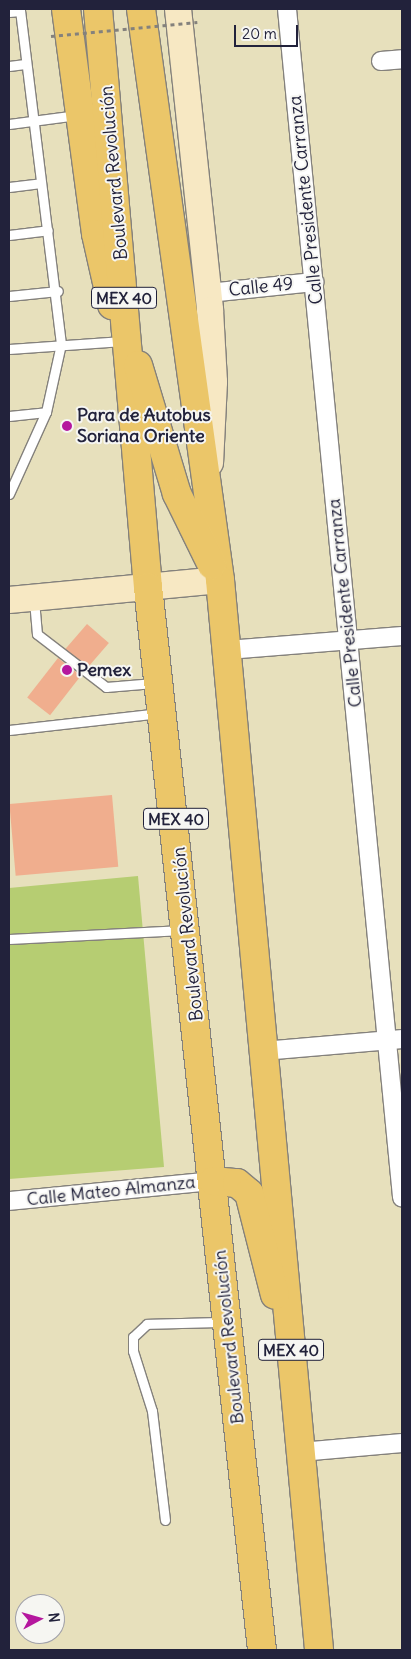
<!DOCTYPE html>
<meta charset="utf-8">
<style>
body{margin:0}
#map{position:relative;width:411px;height:1659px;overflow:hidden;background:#e7e0bc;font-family:Delius,sans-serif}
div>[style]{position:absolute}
.green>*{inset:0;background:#b6cd72}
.building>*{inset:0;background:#f0ae8e;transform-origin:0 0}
.roads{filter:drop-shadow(1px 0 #84817c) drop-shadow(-1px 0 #84817c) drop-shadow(0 1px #84817c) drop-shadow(0 -1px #84817c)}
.service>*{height:9px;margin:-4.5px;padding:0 4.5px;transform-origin:4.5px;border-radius:4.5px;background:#fff}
.minor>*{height:18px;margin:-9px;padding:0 9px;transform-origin:9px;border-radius:9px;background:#fff}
.secondary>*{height:26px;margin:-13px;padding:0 13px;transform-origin:13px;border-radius:13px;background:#f7e8c3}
.primary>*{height:28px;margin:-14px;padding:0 14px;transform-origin:14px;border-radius:14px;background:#ebc669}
.path-bridge>*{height:3px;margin-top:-1.5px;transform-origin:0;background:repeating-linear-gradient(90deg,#84817c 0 4px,transparent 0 8px)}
.dots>*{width:14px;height:14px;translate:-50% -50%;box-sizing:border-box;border:2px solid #f6f6f2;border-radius:50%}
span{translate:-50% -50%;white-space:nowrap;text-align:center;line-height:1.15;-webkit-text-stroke:4px #f6f6f2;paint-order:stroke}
.shield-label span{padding:1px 4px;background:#f6f6f2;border:1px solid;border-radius:4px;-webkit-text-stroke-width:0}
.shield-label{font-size:16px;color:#22223b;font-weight:700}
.street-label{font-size:18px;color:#22223b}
.poi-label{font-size:18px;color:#22223b;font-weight:700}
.left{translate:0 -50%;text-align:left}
.frame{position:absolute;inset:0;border:10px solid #22223b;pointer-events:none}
.north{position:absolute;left:15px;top:1594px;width:50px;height:50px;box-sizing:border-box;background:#f6f6f2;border:1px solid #a1a1a9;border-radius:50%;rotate:84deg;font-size:14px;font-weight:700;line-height:20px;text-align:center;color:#22223b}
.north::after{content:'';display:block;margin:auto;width:18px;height:22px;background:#b5179e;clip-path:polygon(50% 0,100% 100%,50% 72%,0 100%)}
.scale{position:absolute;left:234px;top:25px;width:64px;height:22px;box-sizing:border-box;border:2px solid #22223b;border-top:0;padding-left:6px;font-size:15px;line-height:18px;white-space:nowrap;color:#22223b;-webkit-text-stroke:4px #f6f6f2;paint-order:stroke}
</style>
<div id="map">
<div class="green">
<i style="clip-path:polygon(138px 876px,164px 1167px,9px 1179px,9px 888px)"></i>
</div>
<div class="building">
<i style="left:87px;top:624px;width:29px;height:33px;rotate:41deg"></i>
<i style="left:58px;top:658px;width:29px;height:50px;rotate:38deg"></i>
<i style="left:112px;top:795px;width:72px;height:103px;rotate:85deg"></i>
</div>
<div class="roads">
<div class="service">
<i style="left:9px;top:12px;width:11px;rotate:-5deg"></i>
<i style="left:9px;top:66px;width:16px;rotate:-7deg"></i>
<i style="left:9px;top:124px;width:69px;rotate:-7.5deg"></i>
<i style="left:9px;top:187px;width:32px;rotate:-7deg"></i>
<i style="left:9px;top:235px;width:39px;rotate:-7deg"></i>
<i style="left:9px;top:296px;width:49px;rotate:-5.8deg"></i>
<i style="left:9px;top:349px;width:114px;rotate:-4deg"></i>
<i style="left:9px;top:416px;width:37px;rotate:-6deg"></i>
<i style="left:9px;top:494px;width:90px;rotate:-65.7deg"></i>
<i style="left:46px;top:412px;width:70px;rotate:-77.6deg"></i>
<i style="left:61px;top:344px;width:337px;rotate:-97deg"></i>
<i style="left:34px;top:600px;width:34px;rotate:85deg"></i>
<i style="left:37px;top:634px;width:87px;rotate:37.5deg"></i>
<i style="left:106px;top:687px;width:48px;rotate:-4.8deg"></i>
<i style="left:9px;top:730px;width:152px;rotate:-6.4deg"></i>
<i style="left:9px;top:939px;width:174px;rotate:-3deg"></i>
<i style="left:165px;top:1520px;width:110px;rotate:-96.8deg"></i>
<i style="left:152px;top:1411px;width:63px;rotate:-107.6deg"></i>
<i style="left:133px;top:1351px;width:14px;rotate:-90deg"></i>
<i style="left:133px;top:1337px;width:19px;rotate:-43deg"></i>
<i style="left:147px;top:1324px;width:78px;rotate:-1.5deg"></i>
</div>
<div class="minor">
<i style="left:287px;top:9px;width:1194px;rotate:84.47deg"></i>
<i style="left:381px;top:61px;width:21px;rotate:-5deg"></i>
<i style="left:208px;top:293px;width:107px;rotate:-5.9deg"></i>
<i style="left:227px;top:650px;width:176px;rotate:-4.6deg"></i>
<i style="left:263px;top:1051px;width:140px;rotate:-4.9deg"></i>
<i style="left:9px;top:1201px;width:205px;rotate:-5.6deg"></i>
<i style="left:301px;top:1452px;width:101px;rotate:-5.1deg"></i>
</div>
<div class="secondary">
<i style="left:178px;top:9px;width:303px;rotate:83.9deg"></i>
<i style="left:210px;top:310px;width:72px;rotate:86.8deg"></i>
<i style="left:214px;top:382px;width:81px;rotate:92.8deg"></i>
<i style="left:9px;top:600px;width:212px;rotate:-5.4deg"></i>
</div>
<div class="primary">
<i style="left:66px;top:9px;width:227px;rotate:82.4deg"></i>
<i style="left:96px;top:234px;width:73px;rotate:77.3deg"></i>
<i style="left:98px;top:9px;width:580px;rotate:85.06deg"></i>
<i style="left:148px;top:587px;width:1069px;rotate:83.88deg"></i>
<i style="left:141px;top:9px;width:576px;rotate:82.12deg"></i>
<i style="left:220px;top:580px;width:1075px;rotate:84.71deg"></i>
<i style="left:138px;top:365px;width:135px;rotate:73.2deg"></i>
<i style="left:177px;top:494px;width:79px;rotate:63.8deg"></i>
<i style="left:213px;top:1181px;width:24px;rotate:5deg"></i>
<i style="left:237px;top:1183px;width:16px;rotate:40deg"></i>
<i style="left:249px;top:1193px;width:105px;rotate:75.7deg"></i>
</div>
</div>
<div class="path-bridge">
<i style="left:51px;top:36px;width:147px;rotate:-5.5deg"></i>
</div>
<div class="dots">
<i style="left:67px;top:426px;background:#b5179e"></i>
<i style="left:67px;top:670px;background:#b5179e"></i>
</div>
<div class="shield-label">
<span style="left:124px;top:298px">MEX 40</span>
<span style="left:176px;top:819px">MEX 40</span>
<span style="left:291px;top:1350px">MEX 40</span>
</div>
<div class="street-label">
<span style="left:114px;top:173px;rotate:-95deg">Boulevard Revolución</span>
<span style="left:306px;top:200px;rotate:-96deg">Calle Presidente Carranza</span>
<span style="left:261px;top:287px;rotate:-6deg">Calle 49</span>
<span style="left:345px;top:603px;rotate:-96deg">Calle Presidente Carranza</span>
<span style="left:188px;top:934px;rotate:-96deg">Boulevard Revolución</span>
<span style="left:111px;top:1191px;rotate:-6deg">Calle Mateo Almanza</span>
<span style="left:229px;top:1337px;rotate:-96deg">Boulevard Revolución</span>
</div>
<div class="poi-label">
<span class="left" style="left:77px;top:426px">Para de Autobus<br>Soriana Oriente</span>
<span class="left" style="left:77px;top:670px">Pemex</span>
</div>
<div class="frame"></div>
<div class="north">N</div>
<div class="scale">20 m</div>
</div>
